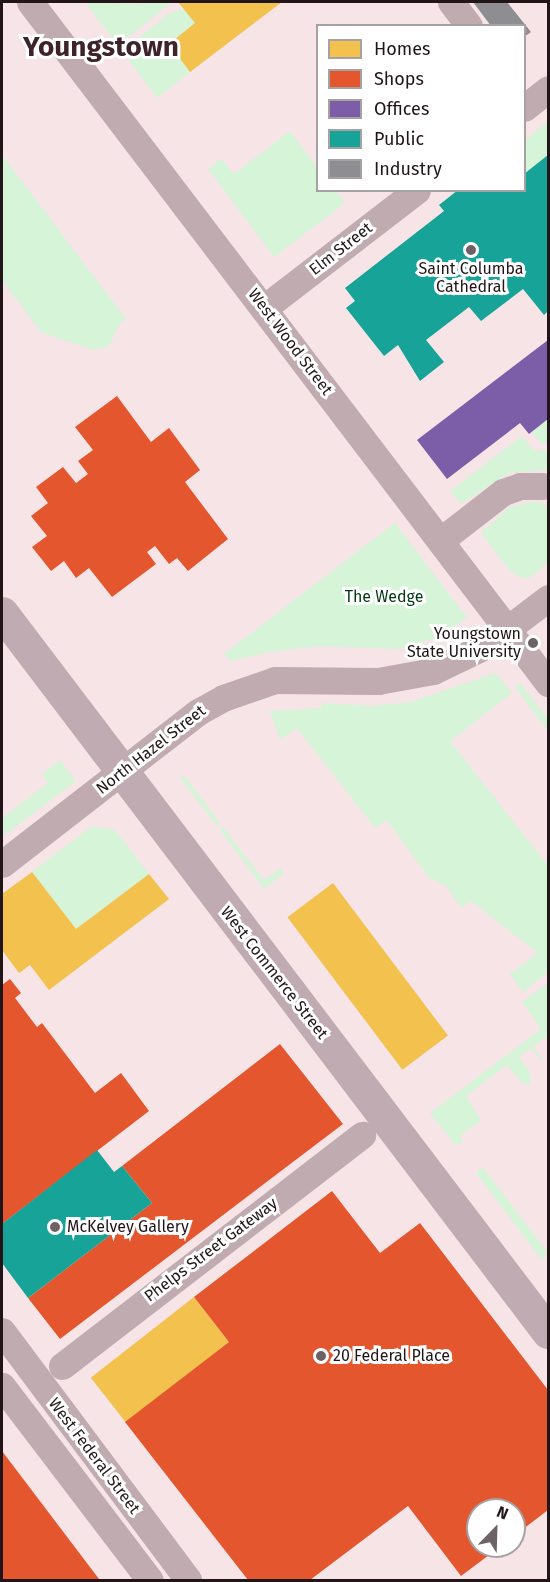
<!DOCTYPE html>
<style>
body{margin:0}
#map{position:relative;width:550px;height:1582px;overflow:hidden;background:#faf2f3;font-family:"Fira Sans",sans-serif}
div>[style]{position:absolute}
.built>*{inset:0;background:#f6e4e7}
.green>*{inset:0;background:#d5f4d8;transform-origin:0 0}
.homes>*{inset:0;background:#f2c14e;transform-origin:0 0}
.shops>*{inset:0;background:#e4572e}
.offices>*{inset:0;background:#7b5ea7}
.public>*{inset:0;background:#17a398}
.industry>*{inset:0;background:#8d8d92}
.minor>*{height:27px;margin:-13.5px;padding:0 13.5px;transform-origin:13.5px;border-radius:13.5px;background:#bfabb0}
.major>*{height:33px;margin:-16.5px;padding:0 16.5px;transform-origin:16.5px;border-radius:16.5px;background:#c0abb2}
.dots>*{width:16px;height:16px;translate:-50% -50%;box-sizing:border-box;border:3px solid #fff;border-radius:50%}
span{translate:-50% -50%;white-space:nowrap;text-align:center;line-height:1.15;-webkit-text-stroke:6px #fff;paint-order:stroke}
.street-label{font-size:16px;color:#211518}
.poi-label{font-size:16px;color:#211518}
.right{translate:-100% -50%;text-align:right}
.left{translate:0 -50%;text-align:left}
.park-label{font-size:16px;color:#003812}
.town-label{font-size:28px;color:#3e232a;font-weight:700}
.frame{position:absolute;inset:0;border:3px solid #211518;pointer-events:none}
.legend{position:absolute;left:316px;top:24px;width:210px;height:168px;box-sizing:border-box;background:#fff;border:2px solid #a6a1a3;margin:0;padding:8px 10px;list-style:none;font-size:18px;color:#211518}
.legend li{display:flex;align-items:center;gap:12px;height:30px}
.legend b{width:30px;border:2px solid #a6a1a3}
.north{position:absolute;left:466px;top:1498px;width:60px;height:60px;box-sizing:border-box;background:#fff;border:2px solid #a6a1a3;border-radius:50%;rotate:23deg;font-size:16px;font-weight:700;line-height:24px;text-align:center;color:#211518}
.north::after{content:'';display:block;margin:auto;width:21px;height:27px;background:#6d6265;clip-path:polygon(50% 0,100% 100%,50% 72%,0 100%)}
</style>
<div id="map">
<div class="built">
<i style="clip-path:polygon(evenodd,2px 2px,548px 2px,548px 1580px,2px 1580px,2px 2px,318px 26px,524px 26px,524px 190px,318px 190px,318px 26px,2px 2px,478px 1510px,514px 1510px,514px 1546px,478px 1546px,478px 1510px)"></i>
</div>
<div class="green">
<i style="clip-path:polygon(85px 2px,138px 4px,172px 2px,118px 45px)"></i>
<i style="clip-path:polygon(184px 9px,195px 23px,169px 44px,190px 72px,157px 98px,122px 51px,170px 13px)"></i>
<i style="clip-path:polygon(548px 121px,548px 155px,525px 174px,525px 140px)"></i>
<i style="clip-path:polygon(290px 131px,317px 167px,318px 190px,336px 191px,345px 203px,274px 257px,208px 169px,221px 159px,234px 174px)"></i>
<i style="clip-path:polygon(2px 155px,126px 319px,120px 323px,109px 346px,93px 350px,41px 332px,2px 280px)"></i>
<i style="clip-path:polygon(548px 419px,548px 440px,542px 445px,532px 432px)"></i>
<i style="clip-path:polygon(522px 436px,533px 450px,548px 451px,548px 470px,509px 473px,461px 504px,450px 491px)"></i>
<i style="clip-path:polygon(534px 501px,548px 506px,548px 563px,529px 578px,522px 578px,511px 572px,481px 533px,510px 507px)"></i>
<i style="clip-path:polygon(395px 523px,467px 618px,433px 639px,399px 649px,319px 646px,269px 652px,230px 661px,224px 654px)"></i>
<i style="clip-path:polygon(496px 673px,512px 693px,450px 741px,548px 866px,548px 972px,523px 992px,510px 974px,538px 953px,471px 901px,461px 908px,446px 886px,429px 878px,387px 820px,375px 828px,297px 728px,280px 740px,270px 711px,321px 708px,322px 703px,371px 706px,411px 702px)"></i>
<i style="clip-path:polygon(520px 683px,548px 719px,548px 731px,515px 687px)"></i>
<i style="clip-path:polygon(60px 760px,76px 781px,2px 837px,2px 818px,48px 783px,42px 774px)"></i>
<i style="clip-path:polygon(184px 775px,220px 823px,217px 826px,180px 778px)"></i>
<i style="clip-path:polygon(92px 826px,115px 830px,149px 874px,76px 929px,32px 872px)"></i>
<i style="clip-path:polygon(223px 827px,264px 880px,281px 868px,283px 874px,264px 889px,220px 830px)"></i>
<i style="clip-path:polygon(548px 983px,548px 1037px,533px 1046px,546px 1065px,530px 1048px,519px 1057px,530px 1072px,530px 1084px,523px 1084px,507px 1065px,466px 1096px,481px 1120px,460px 1136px,463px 1141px,456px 1146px,430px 1113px,541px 1029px,522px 1002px)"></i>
<i style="left:483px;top:1167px;width:108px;height:9px;rotate:53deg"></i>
</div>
<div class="homes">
<i style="clip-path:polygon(178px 2px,282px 2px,190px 72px,169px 44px,195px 23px)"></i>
<i style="clip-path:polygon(32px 872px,76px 929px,149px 874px,169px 899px,49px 990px,30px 965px,19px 973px,2px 950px,2px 894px)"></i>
<i style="left:333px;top:883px;width:191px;height:57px;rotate:53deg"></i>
<i style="left:194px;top:1297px;width:57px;height:131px;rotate:52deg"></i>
</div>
<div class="shops">
<i style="clip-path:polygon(117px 396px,151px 442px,169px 428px,200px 470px,185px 482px,228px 539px,188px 571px,177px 558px,169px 564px,155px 546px,147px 552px,156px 564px,112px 597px,89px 568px,76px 578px,64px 561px,51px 571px,32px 547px,47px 536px,31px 516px,48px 503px,36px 487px,63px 467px,76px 483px,88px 474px,78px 461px,93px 450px,75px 427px)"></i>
<i style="clip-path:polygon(10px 979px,21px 993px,15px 998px,37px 1027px,42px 1023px,95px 1093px,121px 1073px,149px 1111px,2px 1224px,2px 985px)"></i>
<i style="clip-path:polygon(280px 1044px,343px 1124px,60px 1339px,28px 1298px,152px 1203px,122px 1166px)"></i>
<i style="clip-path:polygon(332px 1191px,380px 1253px,420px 1223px,548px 1390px,548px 1510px,514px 1536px,514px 1510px,478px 1510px,478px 1546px,501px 1546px,461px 1576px,408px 1506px,310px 1580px,248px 1580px,125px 1422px,229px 1342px,194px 1297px)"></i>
<i style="clip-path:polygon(2px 1451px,99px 1579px,97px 1580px,2px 1580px)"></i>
</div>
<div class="offices">
<i style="clip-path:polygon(548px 340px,548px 419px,529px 434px,520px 423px,447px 479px,417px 440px)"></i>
</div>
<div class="public">
<i style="clip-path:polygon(548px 155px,548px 311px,544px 315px,523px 289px,481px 321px,469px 307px,426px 340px,444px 362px,420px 381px,398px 345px,384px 356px,346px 308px,355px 301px,345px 288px,444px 211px,439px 205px,458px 190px,524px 190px,524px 174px)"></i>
<i style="clip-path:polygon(97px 1150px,114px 1172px,122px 1166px,152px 1203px,28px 1298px,2px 1263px,2px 1224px)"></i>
</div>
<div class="industry">
<i style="clip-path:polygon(473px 2px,507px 2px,531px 32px,524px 37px,524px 26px,491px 26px)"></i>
</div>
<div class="minor">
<i style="left:30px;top:2px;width:856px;rotate:52.74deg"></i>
<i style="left:451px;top:2px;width:30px;rotate:53deg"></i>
<i style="left:524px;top:108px;width:31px;rotate:-38deg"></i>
<i style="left:264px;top:308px;width:193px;rotate:-37.6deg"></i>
<i style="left:441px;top:540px;width:78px;rotate:-37.7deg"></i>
<i style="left:503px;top:492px;width:18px;rotate:-19deg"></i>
<i style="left:520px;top:486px;width:22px"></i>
<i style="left:2px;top:864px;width:248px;rotate:-37.8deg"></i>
<i style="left:198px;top:712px;width:29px;rotate:-29deg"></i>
<i style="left:223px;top:698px;width:55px;rotate:-19.1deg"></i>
<i style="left:275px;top:680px;width:103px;rotate:0.6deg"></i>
<i style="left:378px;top:681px;width:56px;rotate:-10.3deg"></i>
<i style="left:433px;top:671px;width:58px;rotate:-25.7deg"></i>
<i style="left:485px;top:646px;width:79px;rotate:-37.3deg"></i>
<i style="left:2px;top:1331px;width:311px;rotate:53.2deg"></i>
<i style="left:62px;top:1366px;width:379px;rotate:-37.6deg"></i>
<i style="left:2px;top:1386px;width:244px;rotate:52.7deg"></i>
</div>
<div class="major">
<i style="left:2px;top:613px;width:903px;rotate:52.79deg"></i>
</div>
<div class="dots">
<i style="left:471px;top:250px;background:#6d6265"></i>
<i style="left:533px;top:643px;background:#6d6265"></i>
<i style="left:55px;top:1227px;background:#6d6265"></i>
<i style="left:321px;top:1356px;background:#6d6265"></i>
</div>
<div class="street-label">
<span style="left:341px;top:249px;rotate:-38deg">Elm Street</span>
<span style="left:290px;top:342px;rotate:53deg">West Wood Street</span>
<span style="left:151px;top:750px;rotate:-38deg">North Hazel Street</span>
<span style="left:274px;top:973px;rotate:52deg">West Commerce Street</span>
<span style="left:211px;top:1250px;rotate:-37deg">Phelps Street Gateway</span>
<span style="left:94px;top:1456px;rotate:53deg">West Federal Street</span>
</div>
<div class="poi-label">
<span style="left:471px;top:278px">Saint Columba<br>Cathedral</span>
<span class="right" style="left:521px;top:643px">Youngstown<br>State University</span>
<span class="left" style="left:67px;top:1227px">McKelvey Gallery</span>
<span class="left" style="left:333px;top:1356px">20 Federal Place</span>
</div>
<div class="park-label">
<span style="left:384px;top:597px">The Wedge</span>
</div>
<div class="town-label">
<span style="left:101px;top:47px">Youngstown</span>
</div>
<div class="frame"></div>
<ul class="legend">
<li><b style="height:16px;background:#f2c14e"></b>Homes</li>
<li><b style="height:16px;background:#e4572e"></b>Shops</li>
<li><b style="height:16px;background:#7b5ea7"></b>Offices</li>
<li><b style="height:16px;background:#17a398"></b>Public</li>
<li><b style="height:16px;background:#8d8d92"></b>Industry</li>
</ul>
<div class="north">N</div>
</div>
